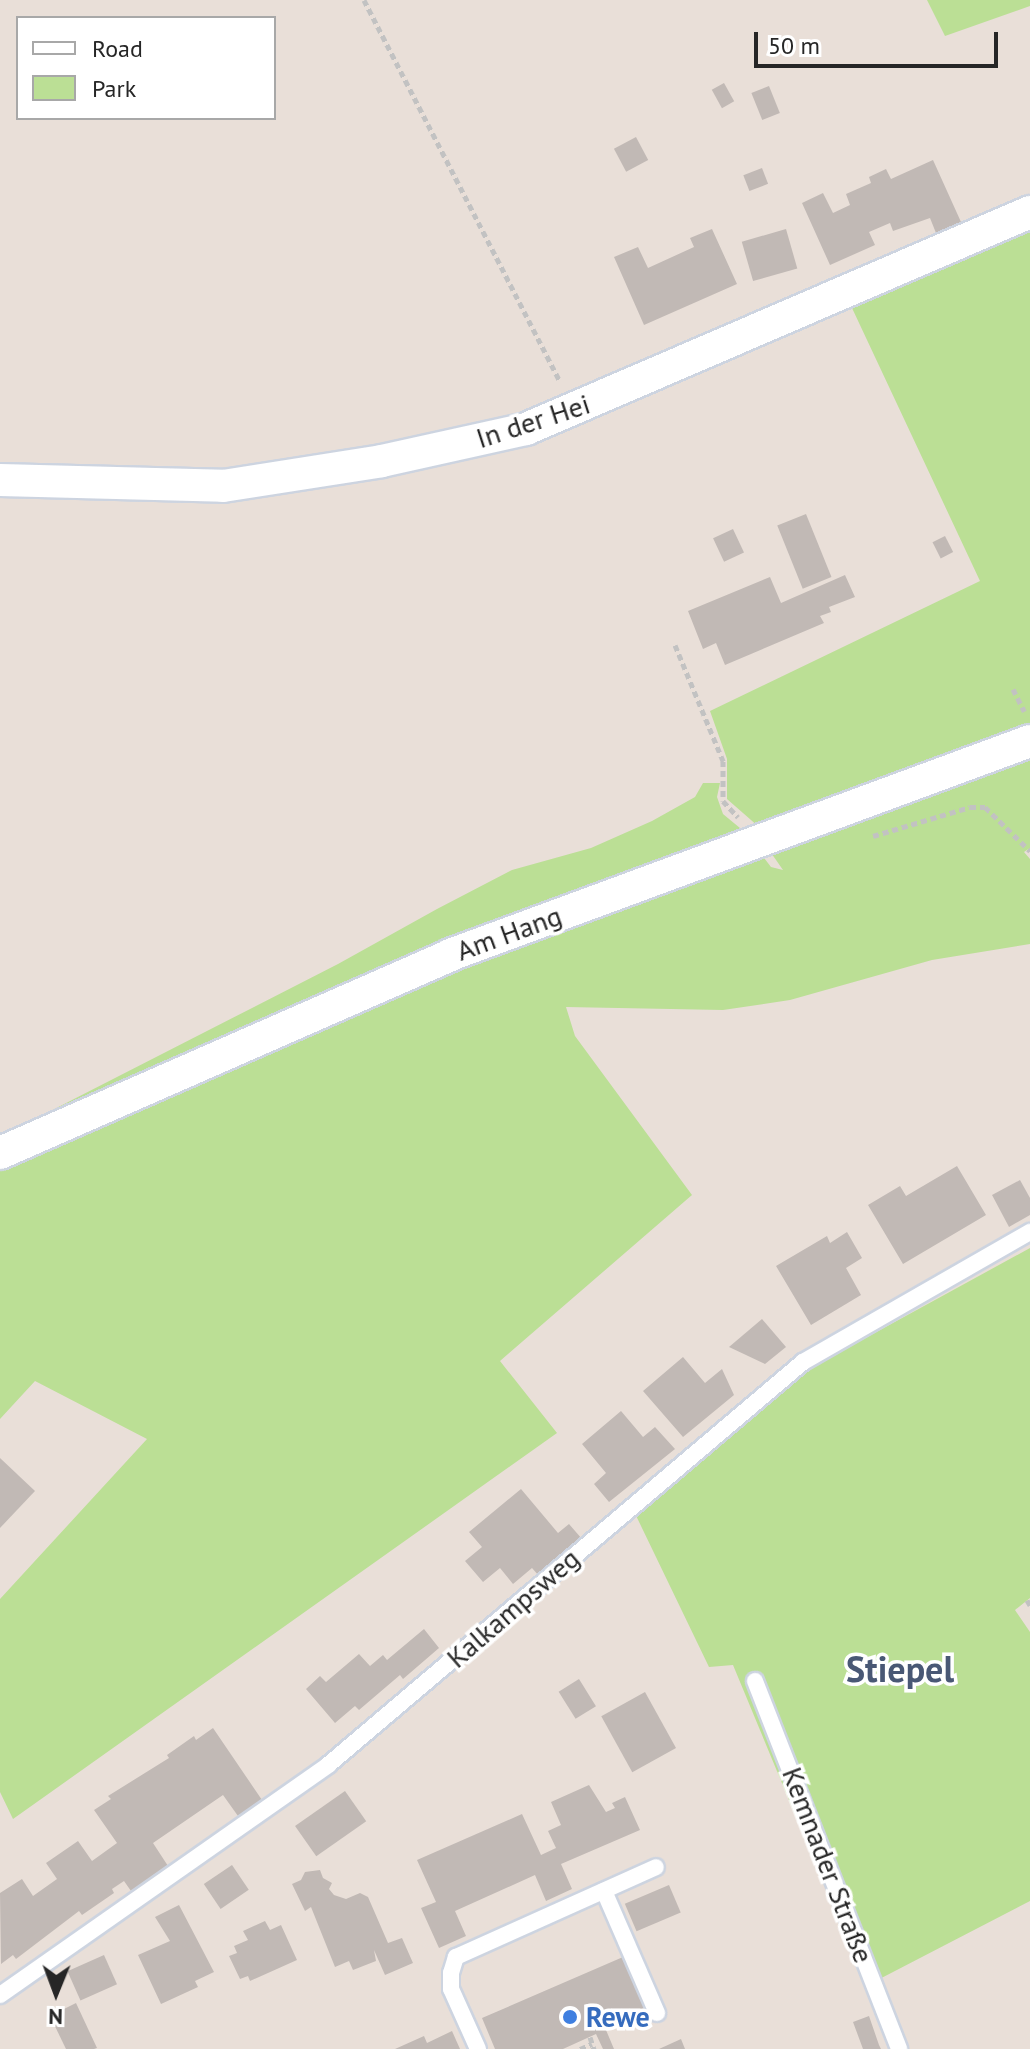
<!DOCTYPE html>
<meta charset="utf-8">
<style>
body{margin:0}
#map{position:relative;width:1030px;height:2049px;overflow:hidden;background:#e9dfd8;font-family:"PT Sans",sans-serif}
div>[style]{position:absolute}
.green>*{inset:0;background:#bbdf95}
.building>*{inset:0;background:#c1b9b5;transform-origin:0 0}
.path>*{height:5px;margin-top:-2.5px;transform-origin:0;background:repeating-linear-gradient(90deg,#c2c2c2 0 6px,transparent 0 10px)}
.roads{filter:drop-shadow(2px 0 #cdd4e0) drop-shadow(-2px 0 #cdd4e0) drop-shadow(0 2px #cdd4e0) drop-shadow(0 -2px #cdd4e0)}
.lane>*{height:16px;margin:-8px;padding:0 8px;transform-origin:8px;border-radius:8px;background:#fff}
.street>*{height:32px;margin:-16px;padding:0 16px;transform-origin:16px;border-radius:16px;background:#fff}
.dots>*{width:22px;height:22px;translate:-50% -50%;box-sizing:border-box;border:4px solid #fff;border-radius:50%}
span{translate:-50% -50%;white-space:nowrap;text-align:center;line-height:1.15;-webkit-text-stroke:7px #fff;paint-order:stroke}
.street-label{font-size:28px;color:#262626}
.shop-label{font-size:28px;color:#366cbe;font-weight:700}
.left{translate:0 -50%;text-align:left}
.district-label{font-size:36px;color:#495875;font-weight:700}
.legend{position:absolute;left:16px;top:16px;width:260px;height:104px;box-sizing:border-box;background:#fff;border:2px solid #a8a8a8;margin:0;padding:10px 14px;list-style:none;font-size:24px;color:#262626}
.legend li{display:flex;align-items:center;gap:16px;height:40px}
.legend b{width:40px;border:2px solid #a8a8a8}
.north{position:absolute;left:16px;top:1953px;width:80px;height:80px;-webkit-text-stroke:6px #fff;paint-order:stroke;rotate:181deg;font-size:22px;font-weight:700;line-height:32px;text-align:center;color:#262626}
.north::after{content:'';display:block;margin:auto;width:28px;height:36px;background:#262626;clip-path:polygon(50% 0,100% 100%,50% 72%,0 100%)}
.scale{position:absolute;left:754px;top:32px;width:244px;height:36px;box-sizing:border-box;border:4px solid #262626;border-top:0;padding-left:10px;font-size:24px;line-height:28px;white-space:nowrap;color:#262626;-webkit-text-stroke:6px #fff;paint-order:stroke}
</style>
<div id="map">
<div class="green">
<i style="clip-path:polygon(927px 0,1030px 0,1030px 6px,945px 36px)"></i>
<i style="clip-path:polygon(1030px 227px,1030px 726px,759px 827px,727px 799px,727px 759px,710px 711px,980px 581px,852px 308px)"></i>
<i style="clip-path:polygon(1030px 753px,1030px 848px,1024px 852px,1030px 859px,1030px 944px,932px 960px,790px 1000px,723px 1010px,566px 1007px,575px 1036px,692px 1195px,500px 1361px,557px 1433px,13px 1819px,0 1792px,0 1599px,147px 1439px,35px 1381px,0 1419px,0 1167px,353px 1007px,758px 850px,771px 867px,783px 870px,767px 847px)"></i>
<i style="clip-path:polygon(703px 783px,720px 783px,717px 797px,723px 814px,746px 833px,34px 1132px,29px 1122px,338px 964px,437px 909px,512px 870px,591px 848px,652px 821px,695px 797px)"></i>
<i style="clip-path:polygon(1030px 1248px,1030px 1598px,1015px 1610px,1030px 1632px,1030px 1901px,866px 1986px,733px 1665px,709px 1667px,628px 1499px,818px 1364px)"></i>
</div>
<div class="building">
<i style="left:724px;top:83px;width:21px;height:14px;rotate:61deg"></i>
<i style="left:769px;top:86px;width:29px;height:19px;rotate:68deg"></i>
<i style="left:636px;top:137px;width:26px;height:25px;rotate:62deg"></i>
<i style="clip-path:polygon(933px 160px,961px 222px,936px 233px,930px 218px,893px 231px,890px 223px,869px 232px,875px 245px,830px 265px,802px 203px,823px 193px,833px 213px,850px 205px,846px 194px,871px 183px,869px 177px,886px 169px,891px 179px)"></i>
<i style="left:762px;top:168px;width:17px;height:20px;rotate:69deg"></i>
<i style="clip-path:polygon(712px 229px,737px 284px,644px 325px,614px 257px,638px 247px,648px 268px,694px 247px,690px 238px)"></i>
<i style="left:786px;top:229px;width:41px;height:46px;rotate:74deg"></i>
<i style="left:806px;top:514px;width:68px;height:31px;rotate:68deg"></i>
<i style="left:733px;top:529px;width:26px;height:22px;rotate:65deg"></i>
<i style="left:945px;top:536px;width:18px;height:14px;rotate:63deg"></i>
<i style="clip-path:polygon(845px 575px,855px 597px,829px 607px,831px 612px,820px 616px,824px 623px,725px 665px,716px 643px,703px 649px,688px 611px,770px 577px,781px 603px)"></i>
<i style="clip-path:polygon(957px 1166px,986px 1215px,903px 1264px,868px 1205px,900px 1186px,906px 1196px)"></i>
<i style="clip-path:polygon(1020px 1180px,1030px 1198px,1030px 1215px,1009px 1227px,992px 1195px)"></i>
<i style="clip-path:polygon(847px 1232px,862px 1258px,846px 1268px,861px 1295px,811px 1325px,776px 1266px,827px 1236px,830px 1243px)"></i>
<i style="clip-path:polygon(762px 1319px,786px 1347px,765px 1364px,729px 1347px)"></i>
<i style="clip-path:polygon(683px 1357px,705px 1383px,722px 1369px,734px 1395px,683px 1437px,643px 1391px)"></i>
<i style="clip-path:polygon(621px 1411px,643px 1437px,655px 1427px,675px 1449px,609px 1502px,594px 1484px,606px 1473px,582px 1444px)"></i>
<i style="clip-path:polygon(0 1458px,35px 1491px,0 1528px)"></i>
<i style="clip-path:polygon(521px 1489px,558px 1533px,569px 1524px,582px 1539px,539px 1576px,532px 1568px,513px 1584px,500px 1568px,483px 1582px,465px 1561px,482px 1547px,469px 1532px)"></i>
<i style="clip-path:polygon(424px 1629px,439px 1648px,403px 1679px,400px 1675px,359px 1710px,355px 1706px,335px 1723px,306px 1689px,320px 1676px,326px 1682px,359px 1654px,370px 1666px,383px 1655px,387px 1660px)"></i>
<i style="left:579px;top:1679px;width:32px;height:24px;rotate:58deg"></i>
<i style="left:645px;top:1692px;width:64px;height:50px;rotate:61deg"></i>
<i style="clip-path:polygon(213px 1728px,262px 1800px,238px 1816px,223px 1795px,153px 1843px,168px 1866px,131px 1891px,124px 1881px,112px 1889px,114px 1893px,82px 1915px,79px 1911px,16px 1959px,13px 1955px,1px 1964px,0 1893px,22px 1879px,33px 1896px,57px 1879px,46px 1863px,78px 1841px,92px 1861px,117px 1843px,94px 1810px,111px 1799px,108px 1796px,169px 1758px,167px 1755px,194px 1736px,196px 1740px)"></i>
<i style="clip-path:polygon(589px 1785px,606px 1812px,615px 1808px,612px 1803px,625px 1797px,640px 1830px,561px 1864px,572px 1889px,546px 1901px,535px 1875px,455px 1911px,466px 1936px,439px 1948px,421px 1908px,436px 1902px,417px 1860px,522px 1814px,541px 1855px,556px 1848px,548px 1831px,561px 1825px,551px 1802px)"></i>
<i style="left:345px;top:1791px;width:37px;height:61px;rotate:55deg"></i>
<i style="left:232px;top:1865px;width:30px;height:34px;rotate:56deg"></i>
<i style="clip-path:polygon(320px 1870px,323px 1878px,332px 1883px,329px 1889px,334px 1895px,346px 1899px,360px 1893px,368px 1897px,388px 1943px,402px 1938px,413px 1963px,385px 1975px,374px 1950px,376px 1961px,353px 1970px,349px 1961px,335px 1967px,311px 1907px,305px 1911px,292px 1884px,301px 1880px,305px 1872px)"></i>
<i style="left:669px;top:1885px;width:30px;height:48px;rotate:67deg"></i>
<i style="clip-path:polygon(179px 1905px,214px 1972px,195px 1981px,198px 1987px,161px 2004px,138px 1955px,170px 1941px,155px 1917px)"></i>
<i style="clip-path:polygon(265px 1921px,270px 1930px,281px 1925px,297px 1960px,250px 1981px,248px 1976px,240px 1979px,229px 1956px,237px 1953px,234px 1946px,248px 1940px,243px 1931px)"></i>
<i style="left:104px;top:1955px;width:32px;height:40px;rotate:66deg"></i>
<i style="clip-path:polygon(623px 1957px,647px 2012px,606px 2030px,614px 2049px,603px 2049px,596px 2034px,563px 2049px,495px 2049px,482px 2018px)"></i>
<i style="clip-path:polygon(76px 2003px,97px 2048px,94px 2049px,66px 2049px,50px 2016px)"></i>
<i style="clip-path:polygon(869px 2016px,879px 2045px,881px 2049px,863px 2049px,853px 2022px)"></i>
<i style="clip-path:polygon(452px 2031px,460px 2049px,395px 2049px,424px 2036px,427px 2043px)"></i>
<i style="clip-path:polygon(681px 2039px,685px 2049px,659px 2049px)"></i>
</div>
<div class="path">
<i style="left:364px;top:0;width:427px;rotate:62.8deg"></i>
<i style="left:675px;top:645px;width:126px;rotate:67.5deg"></i>
<i style="left:723px;top:761px;width:40px;rotate:90deg"></i>
<i style="left:723px;top:801px;width:22px;rotate:47deg"></i>
<i style="left:1013px;top:689px;width:25px;rotate:63deg"></i>
<i style="left:873px;top:836px;width:101px;rotate:-16.6deg"></i>
<i style="left:970px;top:807px;width:15px"></i>
<i style="left:985px;top:807px;width:63px;rotate:44.4deg"></i>
<i style="left:1027px;top:1600px;width:6px;rotate:59deg"></i>
<i style="left:590px;top:2037px;width:13px;rotate:72deg"></i>
<i style="left:580px;top:2049px;width:13px;rotate:-23deg"></i>
</div>
<div class="roads">
<div class="lane">
<i style="left:755px;top:1681px;width:395px;rotate:68.6deg"></i>
<i style="left:604px;top:1891px;width:133px;rotate:66.5deg"></i>
<i style="left:0;top:1995px;width:401px;rotate:-35deg"></i>
<i style="left:328px;top:1765px;width:623px;rotate:-40.31deg"></i>
<i style="left:803px;top:1362px;width:262px;rotate:-29.8deg"></i>
<i style="left:478px;top:2049px;width:66px;rotate:-114.2deg"></i>
<i style="left:451px;top:1989px;width:16px;rotate:-90deg"></i>
<i style="left:451px;top:1973px;width:17px;rotate:-73deg"></i>
<i style="left:456px;top:1957px;width:219px;rotate:-24.2deg"></i>
</div>
<div class="street">
<i style="left:0;top:480px;width:223px;rotate:1.5deg"></i>
<i style="left:223px;top:486px;width:161px;rotate:-8.9deg"></i>
<i style="left:382px;top:461px;width:148px;rotate:-12.5deg"></i>
<i style="left:526px;top:429px;width:549px;rotate:-23.29deg"></i>
<i style="left:0;top:1153px;width:492px;rotate:-23.7deg"></i>
<i style="left:450px;top:955px;width:618px;rotate:-20.25deg"></i>
</div>
</div>
<div class="dots">
<i style="left:570px;top:2017px;background:#3f7fe0"></i>
</div>
<div class="street-label">
<span style="left:533px;top:421px;rotate:-18deg">In der Hei</span>
<span style="left:509px;top:933px;rotate:-20deg">Am Hang</span>
<span style="left:513px;top:1608px;rotate:-41deg">Kalkampsweg</span>
<span style="left:828px;top:1865px;rotate:69deg">Kemnader Straße</span>
</div>
<div class="shop-label">
<span class="left" style="left:586px;top:2017px">Rewe</span>
</div>
<div class="district-label">
<span style="left:900px;top:1669px">Stiepel</span>
</div>
<ul class="legend">
<li><b style="height:10px;background:#fff"></b>Road</li>
<li><b style="height:22px;background:#bbdf95"></b>Park</li>
</ul>
<div class="north">N</div>
<div class="scale">50 m</div>
</div>
